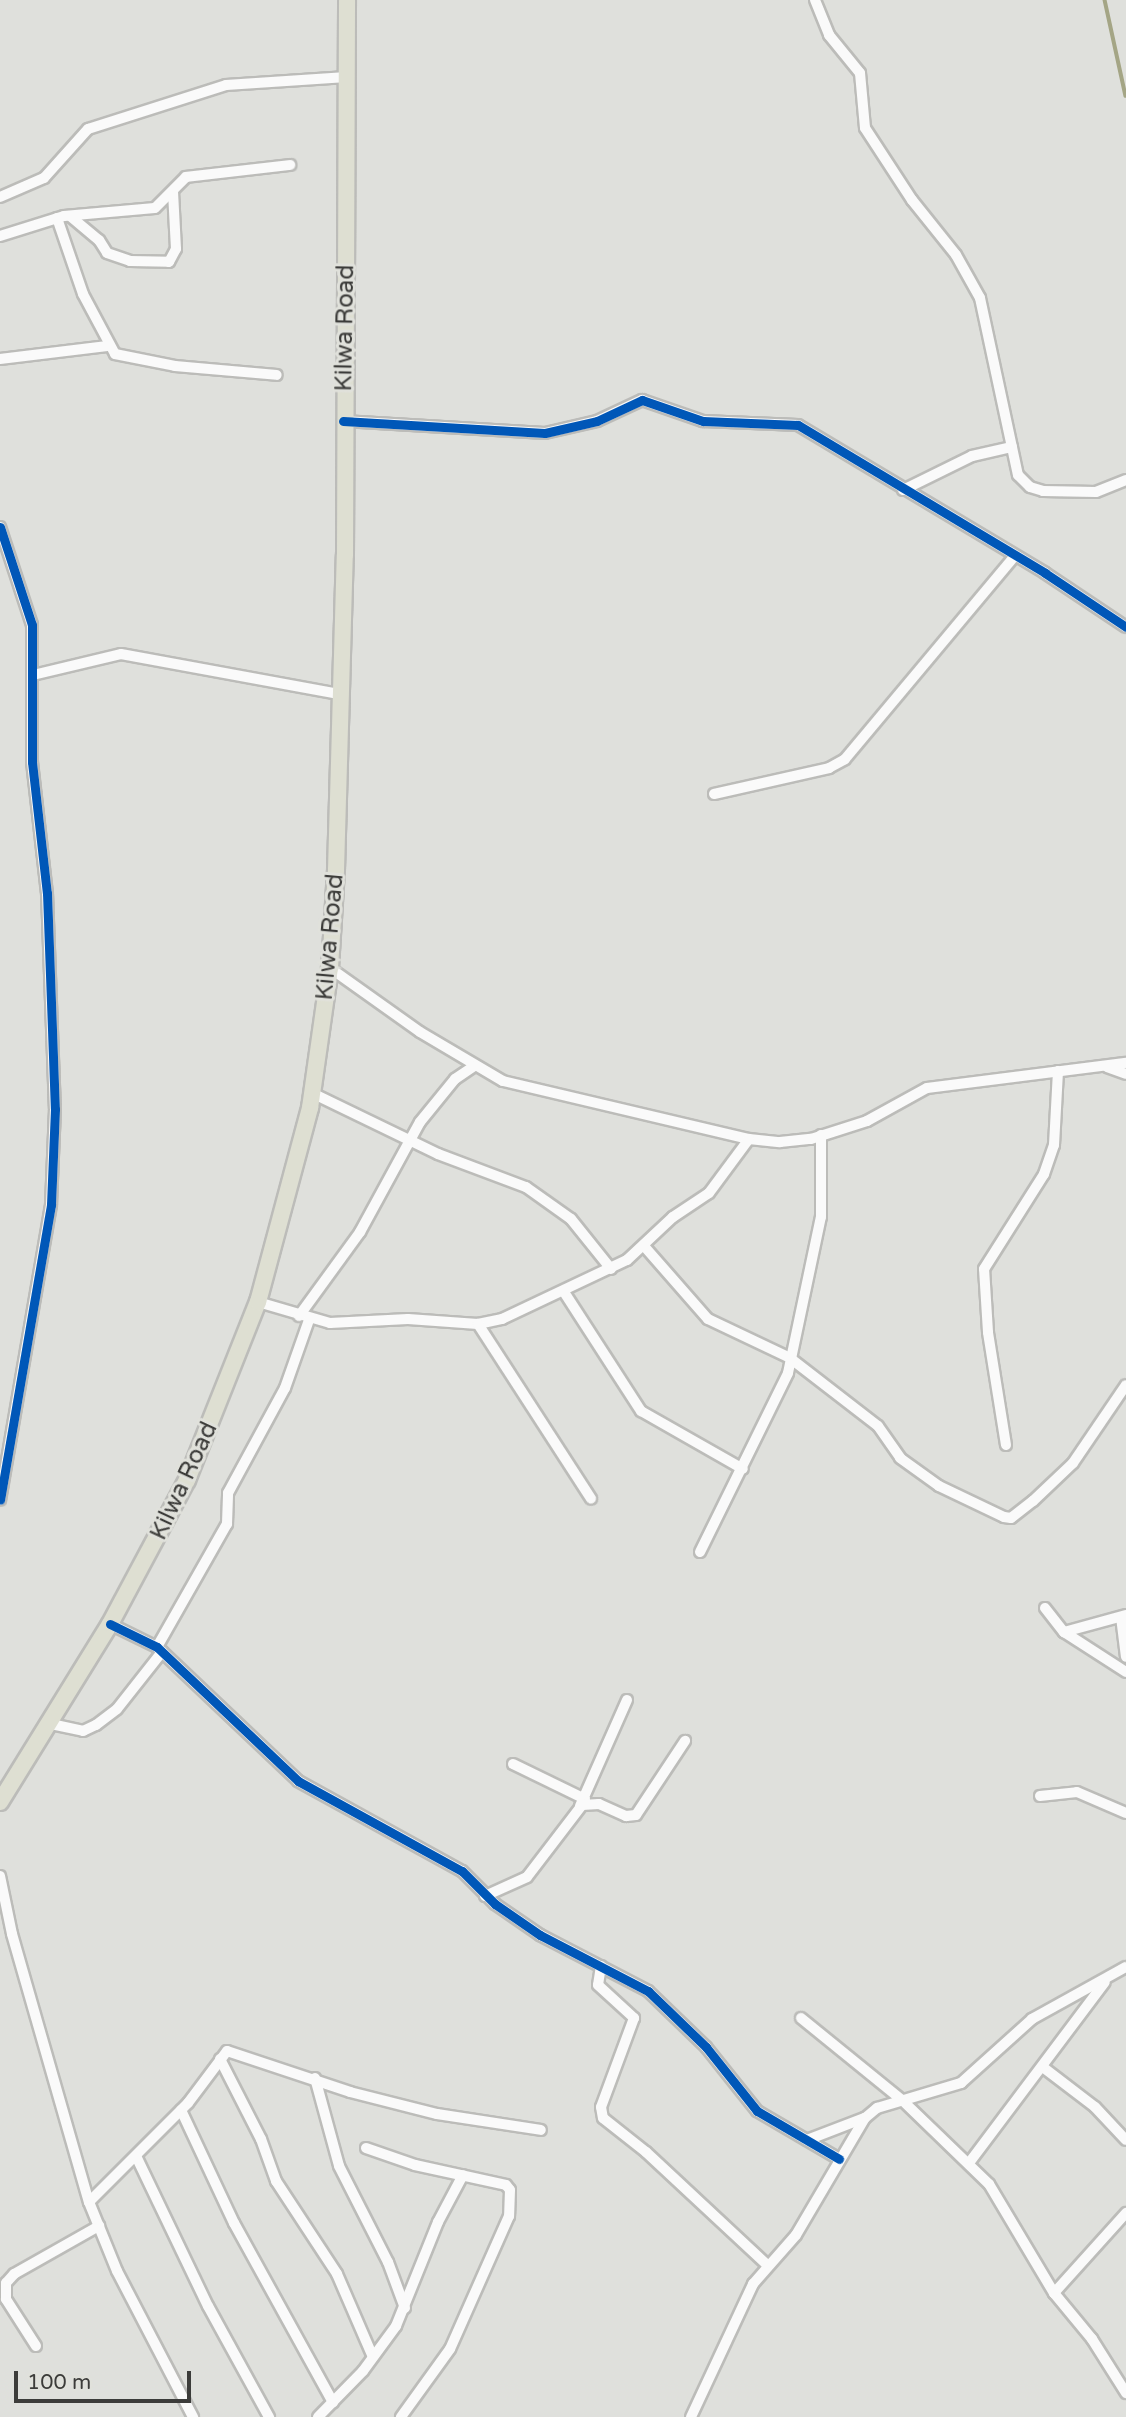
<!DOCTYPE html>
<style>
body{margin:0}
#map{position:relative;width:1126px;height:2417px;overflow:hidden;background:#dfe0dc;font-family:"Varela Round",sans-serif}
div>[style]{position:absolute}
.stream>*{height:3.5px;margin:-1.75px;padding:0 1.75px;transform-origin:1.75px;border-radius:1.75px;background:#a4a585}
.roads{filter:drop-shadow(2px 0 #bcbcb9) drop-shadow(-2px 0 #bcbcb9) drop-shadow(0 2px #bcbcb9) drop-shadow(0 -2px #bcbcb9)}
.minor>*{height:10px;margin:-5px;padding:0 5px;transform-origin:5px;border-radius:5px;background:#fafafa}
.trunk>*{height:16px;margin:-8px;padding:0 8px;transform-origin:8px;border-radius:8px;background:#dedfd2}
.cycleway>*{height:9px;margin:-4.5px;padding:0 4.5px;transform-origin:4.5px;border-radius:4.5px;background:#0057b8}
span{translate:-50% -50%;white-space:nowrap;text-align:center;line-height:1.15;-webkit-text-stroke:6px #e0e1db;paint-order:stroke}
.street-label{font-size:24px;color:#3c3c3a}
.scale{position:absolute;left:14px;top:2371px;width:177px;height:32px;box-sizing:border-box;border:4px solid #3c3c3a;border-top:0;padding-left:9px;font-size:21px;line-height:24px;white-space:nowrap;color:#3c3c3a;-webkit-text-stroke:5px #e0e1db;paint-order:stroke}
</style>
<div id="map">
<div class="stream">
<i style="left:1105px;top:0;width:98px;rotate:77.7deg"></i>
</div>
<div class="roads">
<div class="minor">
<i style="left:815px;top:0;width:38px;rotate:68deg"></i>
<i style="left:829px;top:35px;width:49px;rotate:50.8deg"></i>
<i style="left:860px;top:73px;width:55px;rotate:84.8deg"></i>
<i style="left:865px;top:128px;width:86px;rotate:56.9deg"></i>
<i style="left:912px;top:200px;width:70px;rotate:51.3deg"></i>
<i style="left:956px;top:255px;width:49px;rotate:60.8deg"></i>
<i style="left:980px;top:298px;width:181px;rotate:77.9deg"></i>
<i style="left:1018px;top:475px;width:17px;rotate:45deg"></i>
<i style="left:1030px;top:487px;width:14px;rotate:17deg"></i>
<i style="left:1043px;top:491px;width:53px;rotate:1.1deg"></i>
<i style="left:1096px;top:492px;width:32px;rotate:-22deg"></i>
<i style="left:0;top:197px;width:48px;rotate:-23.4deg"></i>
<i style="left:44px;top:178px;width:66px;rotate:-48.1deg"></i>
<i style="left:88px;top:129px;width:145px;rotate:-17.7deg"></i>
<i style="left:226px;top:85px;width:121px;rotate:-3.8deg"></i>
<i style="left:70px;top:216px;width:38px;rotate:40deg"></i>
<i style="left:99px;top:240px;width:15px;rotate:58deg"></i>
<i style="left:107px;top:253px;width:24px;rotate:19deg"></i>
<i style="left:130px;top:261px;width:39px;rotate:1deg"></i>
<i style="left:169px;top:262px;width:15px;rotate:-62deg"></i>
<i style="left:176px;top:249px;width:58px;rotate:-93deg"></i>
<i style="left:57px;top:218px;width:80px;rotate:71.1deg"></i>
<i style="left:83px;top:294px;width:68px;rotate:61.9deg"></i>
<i style="left:115px;top:354px;width:61px;rotate:11.3deg"></i>
<i style="left:175px;top:366px;width:102px;rotate:5deg"></i>
<i style="left:0;top:236px;width:67px;rotate:-17.4deg"></i>
<i style="left:64px;top:216px;width:91px;rotate:-5deg"></i>
<i style="left:155px;top:208px;width:44px;rotate:-45deg"></i>
<i style="left:186px;top:177px;width:105px;rotate:-6.6deg"></i>
<i style="left:0;top:359px;width:108px;rotate:-6.9deg"></i>
<i style="left:343px;top:421px;width:202px;rotate:3.4deg"></i>
<i style="left:545px;top:433px;width:53px;rotate:-13deg"></i>
<i style="left:597px;top:421px;width:50px;rotate:-25deg"></i>
<i style="left:642px;top:400px;width:65px;rotate:19deg"></i>
<i style="left:703px;top:421px;width:95px;rotate:2.4deg"></i>
<i style="left:798px;top:425px;width:288px;rotate:30.9deg"></i>
<i style="left:1045px;top:573px;width:97px;rotate:33.7deg"></i>
<i style="left:903px;top:490px;width:77px;rotate:-26.2deg"></i>
<i style="left:972px;top:456px;width:41px;rotate:-12.7deg"></i>
<i style="left:0;top:527px;width:103px;rotate:71.9deg"></i>
<i style="left:32px;top:625px;width:137px;rotate:90deg"></i>
<i style="left:32px;top:762px;width:132px;rotate:83.5deg"></i>
<i style="left:47px;top:893px;width:216px;rotate:87.9deg"></i>
<i style="left:55px;top:1109px;width:96px;rotate:92.4deg"></i>
<i style="left:51px;top:1205px;width:299px;rotate:99.8deg"></i>
<i style="left:33px;top:675px;width:90px;rotate:-13.4deg"></i>
<i style="left:121px;top:654px;width:223px;rotate:10.4deg"></i>
<i style="left:714px;top:794px;width:118px;rotate:-12.7deg"></i>
<i style="left:829px;top:768px;width:18px;rotate:-29deg"></i>
<i style="left:845px;top:759px;width:265px;rotate:-50.1deg"></i>
<i style="left:330px;top:968px;width:110px;rotate:35.4deg"></i>
<i style="left:420px;top:1032px;width:96px;rotate:30.6deg"></i>
<i style="left:503px;top:1081px;width:253px;rotate:13.3deg"></i>
<i style="left:749px;top:1139px;width:31px;rotate:6deg"></i>
<i style="left:780px;top:1142px;width:31px;rotate:-6deg"></i>
<i style="left:811px;top:1139px;width:59px;rotate:-17.8deg"></i>
<i style="left:867px;top:1121px;width:68px;rotate:-28.8deg"></i>
<i style="left:927px;top:1088px;width:201px;rotate:-7.2deg"></i>
<i style="left:1107px;top:1067px;width:20px;rotate:20deg"></i>
<i style="left:312px;top:1093px;width:140px;rotate:25.8deg"></i>
<i style="left:438px;top:1154px;width:94px;rotate:20.6deg"></i>
<i style="left:526px;top:1187px;width:55px;rotate:35.4deg"></i>
<i style="left:571px;top:1219px;width:64px;rotate:51.3deg"></i>
<i style="left:644px;top:1246px;width:97px;rotate:48.8deg"></i>
<i style="left:708px;top:1319px;width:91px;rotate:25.4deg"></i>
<i style="left:790px;top:1358px;width:111px;rotate:37.7deg"></i>
<i style="left:878px;top:1426px;width:39px;rotate:55deg"></i>
<i style="left:900px;top:1458px;width:48px;rotate:35.7deg"></i>
<i style="left:939px;top:1486px;width:72px;rotate:25.5deg"></i>
<i style="left:1004px;top:1517px;width:7px;rotate:8deg"></i>
<i style="left:1011px;top:1518px;width:28px;rotate:-38deg"></i>
<i style="left:1033px;top:1501px;width:55px;rotate:-43.5deg"></i>
<i style="left:1073px;top:1463px;width:94px;rotate:-55.8deg"></i>
<i style="left:564px;top:1292px;width:142px;rotate:57.1deg"></i>
<i style="left:641px;top:1411px;width:117px;rotate:29.6deg"></i>
<i style="left:258px;top:1302px;width:75px;rotate:16.3deg"></i>
<i style="left:330px;top:1323px;width:78px;rotate:-2.9deg"></i>
<i style="left:408px;top:1319px;width:70px;rotate:4.1deg"></i>
<i style="left:478px;top:1324px;width:25px;rotate:-12deg"></i>
<i style="left:502px;top:1319px;width:138px;rotate:-25.3deg"></i>
<i style="left:627px;top:1260px;width:63px;rotate:-43.1deg"></i>
<i style="left:673px;top:1217px;width:43px;rotate:-33.7deg"></i>
<i style="left:709px;top:1193px;width:67px;rotate:-53.5deg"></i>
<i style="left:299px;top:1316px;width:104px;rotate:-54deg"></i>
<i style="left:360px;top:1232px;width:125px;rotate:-61.4deg"></i>
<i style="left:420px;top:1122px;width:55px;rotate:-50.9deg"></i>
<i style="left:455px;top:1079px;width:23px;rotate:-34deg"></i>
<i style="left:478px;top:1324px;width:208px;rotate:57.1deg"></i>
<i style="left:1006px;top:1445px;width:114px;rotate:-99.1deg"></i>
<i style="left:988px;top:1332px;width:63px;rotate:-93.6deg"></i>
<i style="left:984px;top:1269px;width:112px;rotate:-57.7deg"></i>
<i style="left:1044px;top:1174px;width:31px;rotate:-71deg"></i>
<i style="left:1054px;top:1145px;width:74px;rotate:-86.9deg"></i>
<i style="left:700px;top:1552px;width:199px;rotate:-63.8deg"></i>
<i style="left:788px;top:1373px;width:159px;rotate:-78.1deg"></i>
<i style="left:821px;top:1217px;width:82px;rotate:-90deg"></i>
<i style="left:1045px;top:1608px;width:31px;rotate:52deg"></i>
<i style="left:1064px;top:1632px;width:74px;rotate:32.8deg"></i>
<i style="left:1121px;top:1617px;width:40px;rotate:82.9deg"></i>
<i style="left:110px;top:1624px;width:52px;rotate:26.1deg"></i>
<i style="left:157px;top:1647px;width:195px;rotate:43.5deg"></i>
<i style="left:298px;top:1781px;width:187px;rotate:28.8deg"></i>
<i style="left:462px;top:1871px;width:47px;rotate:45deg"></i>
<i style="left:495px;top:1904px;width:55px;rotate:34.6deg"></i>
<i style="left:540px;top:1935px;width:122px;rotate:27.4deg"></i>
<i style="left:648px;top:1991px;width:81px;rotate:44deg"></i>
<i style="left:706px;top:2047px;width:82px;rotate:51.4deg"></i>
<i style="left:757px;top:2111px;width:95px;rotate:30.3deg"></i>
<i style="left:1064px;top:1632px;width:64px;rotate:-15.3deg"></i>
<i style="left:157px;top:1647px;width:142px;rotate:-60.4deg"></i>
<i style="left:227px;top:1524px;width:31px;rotate:-88deg"></i>
<i style="left:228px;top:1493px;width:119px;rotate:-61.5deg"></i>
<i style="left:285px;top:1388px;width:72px;rotate:-70.6deg"></i>
<i style="left:51px;top:1724px;width:33px;rotate:12deg"></i>
<i style="left:83px;top:1731px;width:14px;rotate:-25deg"></i>
<i style="left:96px;top:1725px;width:26px;rotate:-37deg"></i>
<i style="left:117px;top:1709px;width:73px;rotate:-51.7deg"></i>
<i style="left:513px;top:1764px;width:80px;rotate:25.9deg"></i>
<i style="left:1040px;top:1796px;width:37px;rotate:-6deg"></i>
<i style="left:1077px;top:1792px;width:53px;rotate:23.2deg"></i>
<i style="left:580px;top:1806px;width:116px;rotate:-66.1deg"></i>
<i style="left:0;top:1876px;width:59px;rotate:78.3deg"></i>
<i style="left:12px;top:1934px;width:279px;rotate:74deg"></i>
<i style="left:89px;top:2202px;width:74px;rotate:67.9deg"></i>
<i style="left:117px;top:2271px;width:165px;rotate:62.5deg"></i>
<i style="left:485px;top:1896px;width:46px;rotate:-24.3deg"></i>
<i style="left:527px;top:1877px;width:91px;rotate:-52.6deg"></i>
<i style="left:582px;top:1805px;width:17px;rotate:-3deg"></i>
<i style="left:599px;top:1804px;width:30px;rotate:24deg"></i>
<i style="left:626px;top:1816px;width:10px;rotate:-6deg"></i>
<i style="left:636px;top:1815px;width:89px;rotate:-56.5deg"></i>
<i style="left:601px;top:1966px;width:19px;rotate:99deg"></i>
<i style="left:598px;top:1985px;width:49px;rotate:42.5deg"></i>
<i style="left:634px;top:2018px;width:95px;rotate:110.3deg"></i>
<i style="left:601px;top:2107px;width:11px;rotate:80deg"></i>
<i style="left:603px;top:2118px;width:55px;rotate:38.3deg"></i>
<i style="left:646px;top:2152px;width:166px;rotate:43deg"></i>
<i style="left:801px;top:2018px;width:130px;rotate:39.1deg"></i>
<i style="left:902px;top:2100px;width:121px;rotate:44deg"></i>
<i style="left:989px;top:2184px;width:127px;rotate:59.2deg"></i>
<i style="left:1054px;top:2293px;width:60px;rotate:50.4deg"></i>
<i style="left:1092px;top:2339px;width:64px;rotate:57.8deg"></i>
<i style="left:220px;top:2059px;width:90px;rotate:62.9deg"></i>
<i style="left:261px;top:2139px;width:45px;rotate:70.3deg"></i>
<i style="left:276px;top:2181px;width:111px;rotate:56.7deg"></i>
<i style="left:337px;top:2274px;width:90px;rotate:66.6deg"></i>
<i style="left:1044px;top:2068px;width:64px;rotate:37.4deg"></i>
<i style="left:1095px;top:2107px;width:45px;rotate:46.8deg"></i>
<i style="left:315px;top:2078px;width:91px;rotate:74.7deg"></i>
<i style="left:339px;top:2166px;width:108px;rotate:63deg"></i>
<i style="left:388px;top:2262px;width:49px;rotate:69.7deg"></i>
<i style="left:181px;top:2110px;width:125px;rotate:64.9deg"></i>
<i style="left:234px;top:2223px;width:205px;rotate:61.1deg"></i>
<i style="left:807px;top:2140px;width:61px;rotate:-21.1deg"></i>
<i style="left:366px;top:2148px;width:52px;rotate:19.1deg"></i>
<i style="left:415px;top:2165px;width:93px;rotate:12.4deg"></i>
<i style="left:506px;top:2185px;width:6px;rotate:51deg"></i>
<i style="left:510px;top:2190px;width:26px;rotate:92deg"></i>
<i style="left:509px;top:2216px;width:145px;rotate:113.9deg"></i>
<i style="left:450px;top:2349px;width:84px;rotate:125.8deg"></i>
<i style="left:136px;top:2156px;width:166px;rotate:64.4deg"></i>
<i style="left:208px;top:2306px;width:127px;rotate:61.2deg"></i>
<i style="left:969px;top:2163px;width:226px;rotate:-53.1deg"></i>
<i style="left:89px;top:2202px;width:140px;rotate:-45deg"></i>
<i style="left:188px;top:2103px;width:65px;rotate:-53.1deg"></i>
<i style="left:227px;top:2051px;width:130px;rotate:18.4deg"></i>
<i style="left:350px;top:2092px;width:90px;rotate:14.2deg"></i>
<i style="left:437px;top:2114px;width:105px;rotate:8.7deg"></i>
<i style="left:1054px;top:2293px;width:108px;rotate:-48deg"></i>
<i style="left:36px;top:2346px;width:56px;rotate:-122.6deg"></i>
<i style="left:6px;top:2299px;width:16px;rotate:-90deg"></i>
<i style="left:6px;top:2283px;width:12px;rotate:-48deg"></i>
<i style="left:14px;top:2274px;width:98px;rotate:-29.5deg"></i>
<i style="left:318px;top:2417px;width:64px;rotate:-45.6deg"></i>
<i style="left:363px;top:2371px;width:56px;rotate:-53.7deg"></i>
<i style="left:396px;top:2326px;width:112px;rotate:-68deg"></i>
<i style="left:438px;top:2222px;width:53px;rotate:-62deg"></i>
<i style="left:691px;top:2417px;width:147px;rotate:-65deg"></i>
<i style="left:753px;top:2284px;width:65px;rotate:-48.7deg"></i>
<i style="left:796px;top:2235px;width:136px;rotate:-59.5deg"></i>
<i style="left:865px;top:2118px;width:16px;rotate:-40deg"></i>
<i style="left:877px;top:2108px;width:88px;rotate:-16.6deg"></i>
<i style="left:961px;top:2083px;width:96px;rotate:-42deg"></i>
<i style="left:1032px;top:2019px;width:107px;rotate:-29deg"></i>
</div>
<div class="trunk">
<i style="left:0;top:1802px;width:209px;rotate:-58.3deg"></i>
<i style="left:110px;top:1624px;width:163px;rotate:-61.9deg"></i>
<i style="left:187px;top:1480px;width:192px;rotate:-68.3deg"></i>
<i style="left:258px;top:1302px;width:201px;rotate:-75deg"></i>
<i style="left:310px;top:1108px;width:141px;rotate:-81.9deg"></i>
<i style="left:330px;top:968px;width:98px;rotate:-86.5deg"></i>
<i style="left:336px;top:870px;width:315px;rotate:-88.4deg"></i>
<i style="left:345px;top:555px;width:555px;rotate:-89.79deg"></i>
</div>
</div>
<div class="cycleway">
<i style="left:343px;top:421px;width:202px;rotate:3.4deg"></i>
<i style="left:545px;top:433px;width:53px;rotate:-13deg"></i>
<i style="left:597px;top:421px;width:50px;rotate:-25deg"></i>
<i style="left:642px;top:400px;width:65px;rotate:19deg"></i>
<i style="left:703px;top:421px;width:95px;rotate:2.4deg"></i>
<i style="left:798px;top:425px;width:288px;rotate:30.9deg"></i>
<i style="left:1045px;top:573px;width:97px;rotate:33.7deg"></i>
<i style="left:0;top:527px;width:103px;rotate:71.9deg"></i>
<i style="left:32px;top:625px;width:137px;rotate:90deg"></i>
<i style="left:32px;top:762px;width:132px;rotate:83.5deg"></i>
<i style="left:47px;top:893px;width:216px;rotate:87.9deg"></i>
<i style="left:55px;top:1109px;width:96px;rotate:92.4deg"></i>
<i style="left:51px;top:1205px;width:299px;rotate:99.8deg"></i>
<i style="left:110px;top:1624px;width:52px;rotate:26.1deg"></i>
<i style="left:157px;top:1647px;width:195px;rotate:43.5deg"></i>
<i style="left:298px;top:1781px;width:187px;rotate:28.8deg"></i>
<i style="left:462px;top:1871px;width:47px;rotate:45deg"></i>
<i style="left:495px;top:1904px;width:55px;rotate:34.6deg"></i>
<i style="left:540px;top:1935px;width:122px;rotate:27.4deg"></i>
<i style="left:648px;top:1991px;width:81px;rotate:44deg"></i>
<i style="left:706px;top:2047px;width:82px;rotate:51.4deg"></i>
<i style="left:757px;top:2111px;width:95px;rotate:30.3deg"></i>
</div>
<div class="street-label">
<span style="left:345px;top:328px;rotate:-89deg">Kilwa Road</span>
<span style="left:330px;top:937px;rotate:-85deg">Kilwa Road</span>
<span style="left:184px;top:1481px;rotate:-65deg">Kilwa Road</span>
</div>
<div class="scale">100 m</div>
</div>
